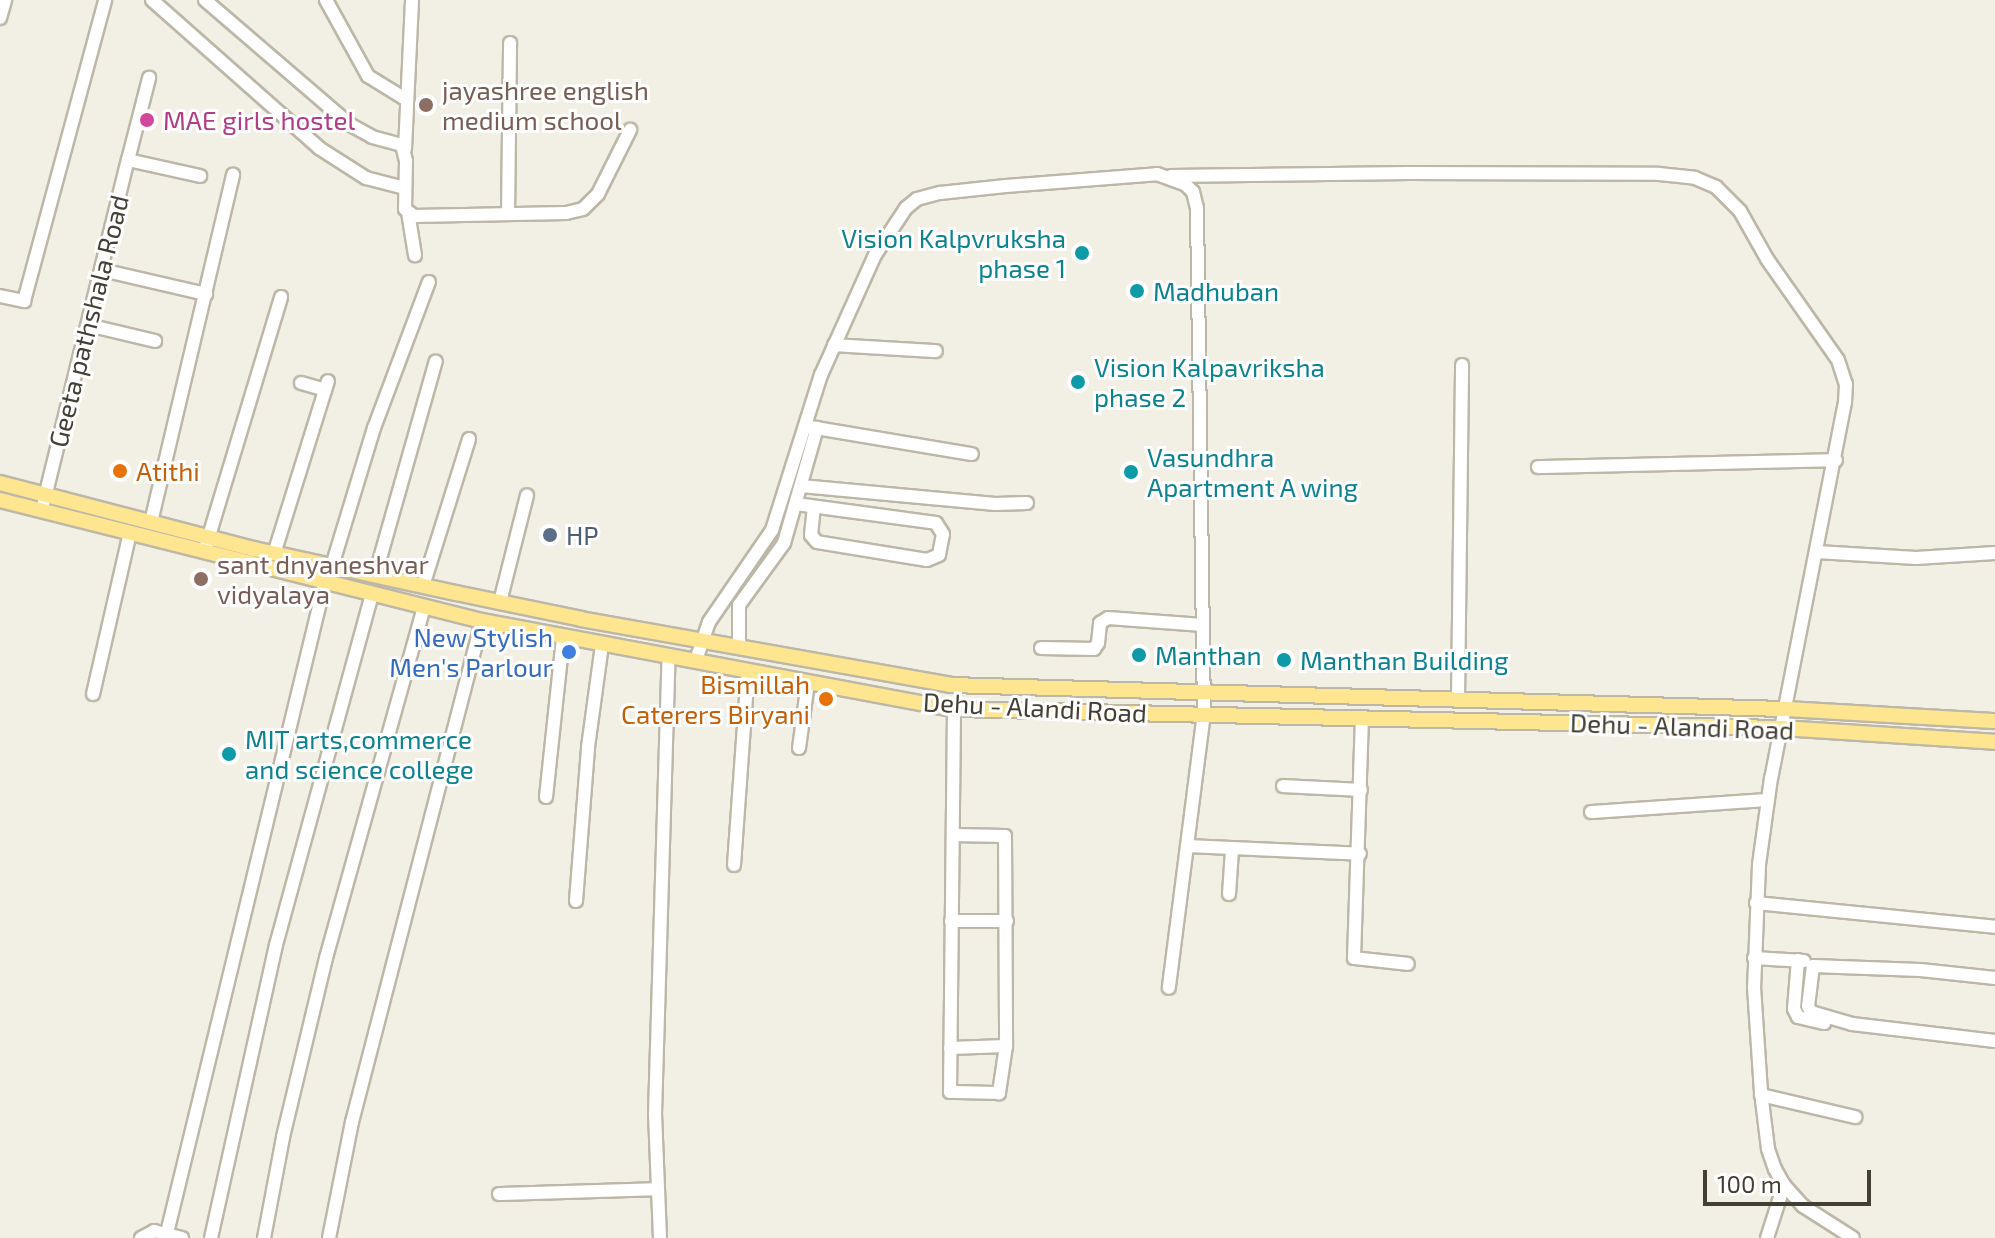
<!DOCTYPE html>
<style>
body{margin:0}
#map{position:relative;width:1995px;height:1238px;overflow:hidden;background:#f2efe4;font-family:"Exo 2",sans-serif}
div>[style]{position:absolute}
.roads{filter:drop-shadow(2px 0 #bdb7a7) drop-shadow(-2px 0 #bdb7a7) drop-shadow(0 2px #bdb7a7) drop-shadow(0 -2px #bdb7a7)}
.minor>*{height:12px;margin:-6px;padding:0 6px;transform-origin:6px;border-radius:6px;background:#fff}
.major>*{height:14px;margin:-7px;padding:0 7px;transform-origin:7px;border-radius:7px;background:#fee691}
.dots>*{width:22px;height:22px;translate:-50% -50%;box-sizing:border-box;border:4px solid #fff;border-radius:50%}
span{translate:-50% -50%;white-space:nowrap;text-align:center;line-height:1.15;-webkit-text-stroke:6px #fff;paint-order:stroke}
.education-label{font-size:26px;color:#785e54}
.left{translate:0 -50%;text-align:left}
.hotel-label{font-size:26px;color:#b23c85}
.culture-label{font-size:26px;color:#0d838f}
.right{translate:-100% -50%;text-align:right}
.street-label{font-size:26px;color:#443f34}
.food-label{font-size:26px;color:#c56008}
.service-label{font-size:26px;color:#4e5e75}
.shop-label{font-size:26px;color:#366cbe}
.scale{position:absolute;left:1703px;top:1170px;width:168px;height:36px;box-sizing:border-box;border:4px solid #443f34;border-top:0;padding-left:10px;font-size:24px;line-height:28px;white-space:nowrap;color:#443f34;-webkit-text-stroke:6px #fff;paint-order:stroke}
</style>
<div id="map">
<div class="roads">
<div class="minor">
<i style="left:152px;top:0;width:223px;rotate:41.5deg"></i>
<i style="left:319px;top:148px;width:56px;rotate:32.6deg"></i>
<i style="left:366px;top:178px;width:40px;rotate:14.4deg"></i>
<i style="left:205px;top:0;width:190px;rotate:40.7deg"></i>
<i style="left:349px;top:124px;width:26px;rotate:29deg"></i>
<i style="left:372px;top:137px;width:31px;rotate:15deg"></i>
<i style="left:402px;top:145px;width:16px;rotate:76deg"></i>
<i style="left:406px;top:161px;width:48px;rotate:91.2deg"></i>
<i style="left:405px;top:209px;width:11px;rotate:38deg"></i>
<i style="left:414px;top:216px;width:152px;rotate:-1.1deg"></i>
<i style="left:566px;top:213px;width:17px;rotate:-13deg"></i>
<i style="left:583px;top:209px;width:21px;rotate:-45deg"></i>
<i style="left:598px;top:194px;width:72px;rotate:-63.4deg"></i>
<i style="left:326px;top:0;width:87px;rotate:61.1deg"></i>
<i style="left:368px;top:76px;width:46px;rotate:31.6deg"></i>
<i style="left:0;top:18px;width:19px;rotate:-74deg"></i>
<i style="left:405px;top:149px;width:149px;rotate:-87.3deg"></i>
<i style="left:128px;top:160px;width:85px;rotate:-75.6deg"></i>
<i style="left:1171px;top:176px;width:238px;rotate:-0.7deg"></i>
<i style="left:1409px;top:173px;width:250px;rotate:0.2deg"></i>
<i style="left:1659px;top:174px;width:36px;rotate:6deg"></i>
<i style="left:1695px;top:178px;width:23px;rotate:23deg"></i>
<i style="left:1716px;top:187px;width:34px;rotate:45deg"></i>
<i style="left:1740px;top:211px;width:55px;rotate:60.6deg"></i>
<i style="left:1767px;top:259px;width:123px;rotate:54.9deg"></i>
<i style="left:1838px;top:360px;width:25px;rotate:72deg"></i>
<i style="left:1846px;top:384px;width:18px;rotate:93deg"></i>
<i style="left:1845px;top:402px;width:383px;rotate:101.1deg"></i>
<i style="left:1771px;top:778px;width:88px;rotate:97.9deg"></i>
<i style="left:1759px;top:865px;width:122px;rotate:92.3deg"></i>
<i style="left:1754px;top:987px;width:105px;rotate:86.2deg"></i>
<i style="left:1761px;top:1092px;width:57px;rotate:83deg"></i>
<i style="left:1768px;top:1149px;width:21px;rotate:71deg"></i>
<i style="left:1775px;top:1169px;width:18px;rotate:61deg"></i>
<i style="left:1784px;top:1185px;width:28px;rotate:48deg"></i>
<i style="left:1803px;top:1206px;width:59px;rotate:32.6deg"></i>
<i style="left:408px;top:212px;width:44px;rotate:80.8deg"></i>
<i style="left:508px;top:214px;width:171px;rotate:-89.3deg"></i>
<i style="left:102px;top:270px;width:107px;rotate:13deg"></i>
<i style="left:0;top:296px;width:25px;rotate:12deg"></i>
<i style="left:24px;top:301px;width:312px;rotate:-74.9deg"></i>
<i style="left:88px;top:325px;width:69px;rotate:13.4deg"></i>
<i style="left:834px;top:345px;width:102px;rotate:3.4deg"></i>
<i style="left:301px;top:383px;width:25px;rotate:16deg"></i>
<i style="left:810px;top:427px;width:164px;rotate:9.5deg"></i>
<i style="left:1538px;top:467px;width:298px;rotate:-1.3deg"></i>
<i style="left:801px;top:486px;width:195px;rotate:5.3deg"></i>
<i style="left:995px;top:504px;width:32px;rotate:-2deg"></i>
<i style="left:44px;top:501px;width:351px;rotate:-76.2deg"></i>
<i style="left:128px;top:160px;width:74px;rotate:12.5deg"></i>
<i style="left:796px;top:504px;width:141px;rotate:7.7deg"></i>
<i style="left:936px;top:523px;width:13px;rotate:58deg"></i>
<i style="left:943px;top:534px;width:21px;rotate:101deg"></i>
<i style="left:939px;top:555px;width:13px;rotate:157deg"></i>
<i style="left:927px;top:560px;width:111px;rotate:-170.7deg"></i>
<i style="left:817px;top:542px;width:9px;rotate:-131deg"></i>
<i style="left:811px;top:535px;width:28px;rotate:-84deg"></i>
<i style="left:151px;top:522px;width:357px;rotate:-76.7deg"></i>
<i style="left:206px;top:546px;width:260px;rotate:-73.2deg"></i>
<i style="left:1817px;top:552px;width:99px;rotate:3.5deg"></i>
<i style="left:1916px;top:558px;width:79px;rotate:-3.6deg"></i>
<i style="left:274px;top:554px;width:181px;rotate:-72.7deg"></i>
<i style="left:332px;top:566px;width:144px;rotate:-73.1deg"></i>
<i style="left:374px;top:428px;width:156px;rotate:-69.4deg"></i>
<i style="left:375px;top:576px;width:223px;rotate:-74.2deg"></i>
<i style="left:423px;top:586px;width:154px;rotate:-72.6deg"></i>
<i style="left:500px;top:602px;width:110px;rotate:-75.8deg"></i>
<i style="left:739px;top:647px;width:42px;rotate:-90deg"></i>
<i style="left:739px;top:605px;width:77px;rotate:-54deg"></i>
<i style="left:784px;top:543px;width:120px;rotate:-74deg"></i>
<i style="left:1041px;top:648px;width:53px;rotate:1.1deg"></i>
<i style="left:1094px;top:649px;width:7px;rotate:-56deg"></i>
<i style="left:1098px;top:643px;width:20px;rotate:-84deg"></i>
<i style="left:1100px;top:623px;width:9px;rotate:-32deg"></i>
<i style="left:1108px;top:618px;width:95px;rotate:4.2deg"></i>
<i style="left:696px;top:660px;width:40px;rotate:-71.1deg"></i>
<i style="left:709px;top:622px;width:112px;rotate:-55.6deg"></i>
<i style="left:772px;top:530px;width:163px;rotate:-72.5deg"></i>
<i style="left:821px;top:375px;width:132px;rotate:-65.8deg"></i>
<i style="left:875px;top:255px;width:56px;rotate:-56.6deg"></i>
<i style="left:906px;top:208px;width:14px;rotate:-39deg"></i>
<i style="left:917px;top:199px;width:24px;rotate:-15deg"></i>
<i style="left:940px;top:193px;width:66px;rotate:-6.1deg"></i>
<i style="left:1006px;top:186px;width:151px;rotate:-4.5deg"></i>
<i style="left:1157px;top:174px;width:30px;rotate:20deg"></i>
<i style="left:1185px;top:184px;width:11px;rotate:45deg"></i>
<i style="left:1193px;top:192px;width:16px;rotate:76deg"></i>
<i style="left:1197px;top:208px;width:505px;rotate:89.21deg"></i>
<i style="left:1204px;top:713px;width:277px;rotate:97.3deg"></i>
<i style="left:93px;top:694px;width:165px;rotate:-77.1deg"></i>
<i style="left:1458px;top:699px;width:334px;rotate:-89.3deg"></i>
<i style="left:1362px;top:717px;width:241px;rotate:91.9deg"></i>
<i style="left:1354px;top:958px;width:54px;rotate:6.3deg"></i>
<i style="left:799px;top:748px;width:67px;rotate:-82.2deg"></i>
<i style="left:1283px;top:786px;width:78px;rotate:2.9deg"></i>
<i style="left:546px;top:797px;width:161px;rotate:-83.9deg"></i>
<i style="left:1591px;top:812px;width:177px;rotate:-3.9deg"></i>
<i style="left:953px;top:835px;width:52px;rotate:1.1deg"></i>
<i style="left:1005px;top:836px;width:210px;rotate:89.7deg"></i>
<i style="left:1006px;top:1046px;width:48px;rotate:98.5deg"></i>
<i style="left:999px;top:1093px;width:49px;rotate:-178.8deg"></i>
<i style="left:950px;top:1092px;width:383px;rotate:-89.4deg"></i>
<i style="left:1187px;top:846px;width:173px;rotate:2.6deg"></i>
<i style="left:734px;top:865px;width:195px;rotate:-85.9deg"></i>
<i style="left:1229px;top:894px;width:44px;rotate:-86.1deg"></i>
<i style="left:576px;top:901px;width:154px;rotate:-85.5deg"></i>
<i style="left:588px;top:747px;width:103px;rotate:-82.2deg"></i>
<i style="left:1756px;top:903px;width:240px;rotate:5.7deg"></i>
<i style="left:951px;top:921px;width:56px"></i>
<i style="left:1754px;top:958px;width:50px;rotate:3.4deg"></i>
<i style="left:1798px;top:960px;width:49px;rotate:94.7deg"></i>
<i style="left:1794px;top:1009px;width:9px;rotate:63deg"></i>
<i style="left:1798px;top:1017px;width:27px;rotate:13deg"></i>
<i style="left:1995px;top:978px;width:75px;rotate:-173.9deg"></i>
<i style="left:1920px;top:970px;width:107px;rotate:-177.9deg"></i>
<i style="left:1813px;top:966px;width:40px;rotate:97.1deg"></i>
<i style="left:1808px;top:1006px;width:7px;rotate:63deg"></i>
<i style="left:1811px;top:1012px;width:43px;rotate:16.3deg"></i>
<i style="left:1852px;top:1024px;width:144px;rotate:6.8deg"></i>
<i style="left:950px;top:1048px;width:56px;rotate:-2deg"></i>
<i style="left:1761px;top:1095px;width:97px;rotate:13.2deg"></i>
<i style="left:499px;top:1194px;width:157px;rotate:-1.8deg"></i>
<i style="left:167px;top:1233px;width:670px;rotate:-76.36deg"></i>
<i style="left:141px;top:1238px;width:15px;rotate:-28deg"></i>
<i style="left:154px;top:1231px;width:29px;rotate:14deg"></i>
<i style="left:211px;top:1238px;width:300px;rotate:-77.5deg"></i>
<i style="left:276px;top:945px;width:364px;rotate:-74.7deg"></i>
<i style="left:264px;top:1238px;width:103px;rotate:-79.3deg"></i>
<i style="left:283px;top:1137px;width:184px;rotate:-76.5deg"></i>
<i style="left:326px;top:958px;width:364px;rotate:-74.4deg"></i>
<i style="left:329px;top:1238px;width:118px;rotate:-78.8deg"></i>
<i style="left:352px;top:1122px;width:518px;rotate:-75.45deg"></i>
<i style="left:660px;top:1238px;width:124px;rotate:-92.3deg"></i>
<i style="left:655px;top:1114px;width:459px;rotate:-88.3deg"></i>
<i style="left:1767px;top:1238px;width:56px;rotate:-72.2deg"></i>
</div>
<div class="major">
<i style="left:0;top:483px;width:262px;rotate:14.6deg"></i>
<i style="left:254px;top:549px;width:207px;rotate:12.3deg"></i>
<i style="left:456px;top:593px;width:128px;rotate:11.7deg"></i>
<i style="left:581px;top:619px;width:375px;rotate:10.1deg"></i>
<i style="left:950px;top:685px;width:835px;rotate:1.65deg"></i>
<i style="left:1785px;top:709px;width:210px;rotate:3.3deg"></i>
<i style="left:0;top:500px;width:497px;rotate:14.1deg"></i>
<i style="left:482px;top:621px;width:480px;rotate:10.6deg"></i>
<i style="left:954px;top:709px;width:827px;rotate:1.32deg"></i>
<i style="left:1781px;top:728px;width:214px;rotate:3.7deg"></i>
</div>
</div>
<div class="dots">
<i style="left:426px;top:105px;background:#8d6e63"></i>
<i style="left:147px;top:120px;background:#d1479c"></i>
<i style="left:1082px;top:253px;background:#0f9aa8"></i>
<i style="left:1137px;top:291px;background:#0f9aa8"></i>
<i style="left:1078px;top:382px;background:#0f9aa8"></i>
<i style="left:120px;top:471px;background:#e8710a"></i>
<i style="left:1131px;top:472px;background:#0f9aa8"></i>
<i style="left:550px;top:535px;background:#5c6f8a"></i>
<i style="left:201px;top:579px;background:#8d6e63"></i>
<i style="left:569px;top:652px;background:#3f7fe0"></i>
<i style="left:1139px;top:655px;background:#0f9aa8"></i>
<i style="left:1284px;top:660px;background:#0f9aa8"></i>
<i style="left:826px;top:699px;background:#e8710a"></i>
<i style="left:229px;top:754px;background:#0f9aa8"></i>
</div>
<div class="education-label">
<span class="left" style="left:442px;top:105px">jayashree english<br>medium school</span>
<span class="left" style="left:217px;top:579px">sant dnyaneshvar<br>vidyalaya</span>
</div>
<div class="hotel-label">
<span class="left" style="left:163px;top:120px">MAE girls hostel</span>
</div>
<div class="culture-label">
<span class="right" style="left:1066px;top:253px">Vision Kalpvruksha<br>phase 1</span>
<span class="left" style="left:1153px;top:291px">Madhuban</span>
<span class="left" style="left:1094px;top:382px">Vision Kalpavriksha<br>phase 2</span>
<span class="left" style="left:1147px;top:472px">Vasundhra<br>Apartment A wing</span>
<span class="left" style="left:1155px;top:655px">Manthan</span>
<span class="left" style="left:1300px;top:660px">Manthan Building</span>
<span class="left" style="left:245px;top:754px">MIT arts,commerce<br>and science college</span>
</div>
<div class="street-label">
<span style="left:88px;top:321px;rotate:-76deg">Geeta pathshala Road</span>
<span style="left:1035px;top:707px;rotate:3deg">Dehu - Alandi Road</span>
<span style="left:1682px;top:726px;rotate:2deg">Dehu - Alandi Road</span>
</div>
<div class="food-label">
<span class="left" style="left:136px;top:471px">Atithi</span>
<span class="right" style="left:810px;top:699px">Bismillah<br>Caterers Biryani</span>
</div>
<div class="service-label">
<span class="left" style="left:566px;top:535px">HP</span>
</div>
<div class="shop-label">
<span class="right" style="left:553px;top:652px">New Stylish<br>Men's Parlour</span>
</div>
<div class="scale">100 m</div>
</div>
